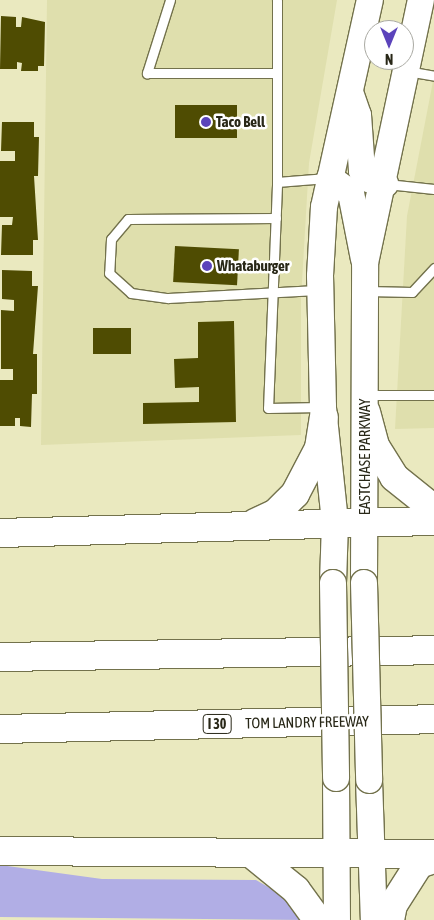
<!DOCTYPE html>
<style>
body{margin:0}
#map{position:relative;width:434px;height:920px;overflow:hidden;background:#eae9bf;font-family:"Asap Condensed",sans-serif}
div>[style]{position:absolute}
.built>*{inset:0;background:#dfdfad}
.green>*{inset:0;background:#b1aee5}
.building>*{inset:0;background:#4f4c02;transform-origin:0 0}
.roads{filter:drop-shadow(1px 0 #73724c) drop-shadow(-1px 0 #73724c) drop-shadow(0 1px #73724c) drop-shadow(0 -1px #73724c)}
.lane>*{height:9px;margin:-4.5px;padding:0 4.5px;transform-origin:4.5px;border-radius:4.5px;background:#fff}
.secondary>*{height:26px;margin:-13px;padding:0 13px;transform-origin:13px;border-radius:13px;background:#fff}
.highway>*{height:28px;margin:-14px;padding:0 14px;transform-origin:14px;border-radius:14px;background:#fff}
.bridges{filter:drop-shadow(1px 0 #73724c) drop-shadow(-1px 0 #73724c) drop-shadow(0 1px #73724c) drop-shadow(0 -1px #73724c)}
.secondary-bridge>*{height:26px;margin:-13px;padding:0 13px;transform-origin:13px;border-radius:13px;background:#fff}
.dots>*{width:14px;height:14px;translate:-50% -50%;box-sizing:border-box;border:2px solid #fff;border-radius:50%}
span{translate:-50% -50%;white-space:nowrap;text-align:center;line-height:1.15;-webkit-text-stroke:5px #fff;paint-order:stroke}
.shield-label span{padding:1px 4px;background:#fff;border:1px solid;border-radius:4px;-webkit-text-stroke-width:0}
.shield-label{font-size:14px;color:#282717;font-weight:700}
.poi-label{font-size:15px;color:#282717;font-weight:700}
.left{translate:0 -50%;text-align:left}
.street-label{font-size:15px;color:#282717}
.north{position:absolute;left:364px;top:20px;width:50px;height:50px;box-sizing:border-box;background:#fff;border:1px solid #a9a9a2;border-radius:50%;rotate:180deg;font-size:14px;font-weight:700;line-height:20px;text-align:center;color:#282717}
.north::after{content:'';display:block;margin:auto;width:18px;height:22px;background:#5b43bb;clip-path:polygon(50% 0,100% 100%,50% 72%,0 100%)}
</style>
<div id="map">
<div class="built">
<i style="clip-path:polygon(47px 0,337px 0,309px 163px,301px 299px,301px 435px,41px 445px)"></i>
<i style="clip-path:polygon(434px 76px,434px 428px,395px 429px,407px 216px)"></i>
</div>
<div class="green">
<i style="clip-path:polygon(0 865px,102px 879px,256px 880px,296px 903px,306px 920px,0 917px)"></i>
</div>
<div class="building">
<i style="clip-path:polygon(1px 16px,16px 17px,16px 27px,21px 27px,22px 17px,45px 22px,44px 66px,38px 66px,38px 71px,21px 71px,22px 63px,17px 62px,17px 69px,0 69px)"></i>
<i style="left:175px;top:105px;width:62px;height:33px"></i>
<i style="clip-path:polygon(2px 122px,34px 122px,34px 137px,39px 137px,38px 176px,34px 176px,38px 240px,33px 240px,33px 255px,1px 255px,2px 225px,12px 225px,13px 217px,0 217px,0 161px,15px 161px,15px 151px,1px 151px)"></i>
<i style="left:175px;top:246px;width:64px;height:36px;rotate:3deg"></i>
<i style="clip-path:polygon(2px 270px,32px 271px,32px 286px,38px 286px,33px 354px,37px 354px,37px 394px,32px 394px,31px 427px,20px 426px,20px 418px,15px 418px,15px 426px,0 426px,0 380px,13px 380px,13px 369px,1px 369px,1px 310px,14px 311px,14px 300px,2px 299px)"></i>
<i style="clip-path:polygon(234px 321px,236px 422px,143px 424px,143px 403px,199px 402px,199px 387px,175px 388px,174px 359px,198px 358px,198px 322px)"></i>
<i style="left:131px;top:328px;width:26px;height:38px;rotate:90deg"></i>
</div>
<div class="roads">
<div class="lane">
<i style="left:170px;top:0;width:77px;rotate:107.5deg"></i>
<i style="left:147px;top:73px;width:130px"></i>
<i style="left:277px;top:0;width:185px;rotate:90deg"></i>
<i style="left:277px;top:185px;width:223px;rotate:92.3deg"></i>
<i style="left:268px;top:408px;width:53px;rotate:-1.1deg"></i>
<i style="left:407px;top:71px;width:27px;rotate:10deg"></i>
<i style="left:277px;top:182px;width:50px;rotate:-4.6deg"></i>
<i style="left:387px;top:184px;width:47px;rotate:6.1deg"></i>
<i style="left:276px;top:218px;width:148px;rotate:179.6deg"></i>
<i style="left:128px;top:219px;width:26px;rotate:130deg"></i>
<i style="left:111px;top:239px;width:34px;rotate:93deg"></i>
<i style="left:109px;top:273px;width:30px;rotate:42deg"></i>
<i style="left:131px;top:293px;width:37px;rotate:8deg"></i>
<i style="left:168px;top:298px;width:149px;rotate:-3.1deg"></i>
<i style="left:367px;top:291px;width:45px;rotate:1.3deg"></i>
<i style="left:412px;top:292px;width:33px;rotate:-47deg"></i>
<i style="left:367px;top:395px;width:67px"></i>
</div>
<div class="secondary">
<i style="left:351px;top:95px;width:21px;rotate:71deg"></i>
<i style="left:358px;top:115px;width:56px;rotate:85.9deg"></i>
<i style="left:362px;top:171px;width:11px;rotate:49deg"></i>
<i style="left:369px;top:179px;width:17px;rotate:17deg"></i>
<i style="left:330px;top:178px;width:26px;rotate:36deg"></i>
<i style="left:351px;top:193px;width:67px;rotate:78.9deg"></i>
<i style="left:333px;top:583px;width:61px;rotate:-88.1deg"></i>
<i style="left:335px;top:522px;width:116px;rotate:-96deg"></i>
<i style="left:323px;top:407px;width:131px;rotate:-91.3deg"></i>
<i style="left:320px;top:276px;width:69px;rotate:-86.7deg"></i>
<i style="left:324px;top:207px;width:212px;rotate:-77.5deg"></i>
<i style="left:364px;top:583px;width:320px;rotate:-89.8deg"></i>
<i style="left:365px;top:263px;width:269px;rotate:-78deg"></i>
<i style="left:336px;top:778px;width:142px;rotate:89.6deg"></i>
<i style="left:369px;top:780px;width:140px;rotate:88deg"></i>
</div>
<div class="highway">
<i style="left:366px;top:412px;width:35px;rotate:75deg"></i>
<i style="left:375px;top:446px;width:36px;rotate:58deg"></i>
<i style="left:394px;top:477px;width:51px;rotate:38.7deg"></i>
<i style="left:255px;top:523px;width:23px;rotate:-25deg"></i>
<i style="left:276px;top:513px;width:27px;rotate:-45deg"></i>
<i style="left:295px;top:494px;width:52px;rotate:-62.4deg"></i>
<i style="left:319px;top:448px;width:31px;rotate:-81deg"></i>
<i style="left:0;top:533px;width:434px;rotate:-1.6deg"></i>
<i style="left:0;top:657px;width:434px;rotate:-0.9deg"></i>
<i style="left:0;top:729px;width:434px;rotate:-1.3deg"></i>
<i style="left:0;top:851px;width:434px;rotate:0.4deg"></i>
<i style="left:253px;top:855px;width:55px;rotate:39.1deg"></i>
<i style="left:296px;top:890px;width:37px;rotate:54deg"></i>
<i style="left:390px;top:920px;width:15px;rotate:-79deg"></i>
<i style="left:393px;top:905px;width:49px;rotate:-57.6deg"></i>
<i style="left:419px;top:864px;width:16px;rotate:-18deg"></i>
</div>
</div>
<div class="bridges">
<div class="secondary-bridge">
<i style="left:333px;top:583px;width:195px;rotate:89.1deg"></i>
<i style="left:364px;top:583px;width:197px;rotate:88.5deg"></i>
</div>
</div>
<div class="dots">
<i style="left:206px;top:122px;background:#5b43bb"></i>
<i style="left:207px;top:266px;background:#5b43bb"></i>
</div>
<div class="shield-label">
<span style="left:217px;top:724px">I 30</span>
</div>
<div class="poi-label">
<span class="left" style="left:216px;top:122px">Taco Bell</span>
<span class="left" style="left:217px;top:266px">Whataburger</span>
</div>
<div class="street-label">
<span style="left:365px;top:457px;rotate:-90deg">EASTCHASE PARKWAY</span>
<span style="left:307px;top:722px;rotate:-1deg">TOM LANDRY FREEWAY</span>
</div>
<div class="north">N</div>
</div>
